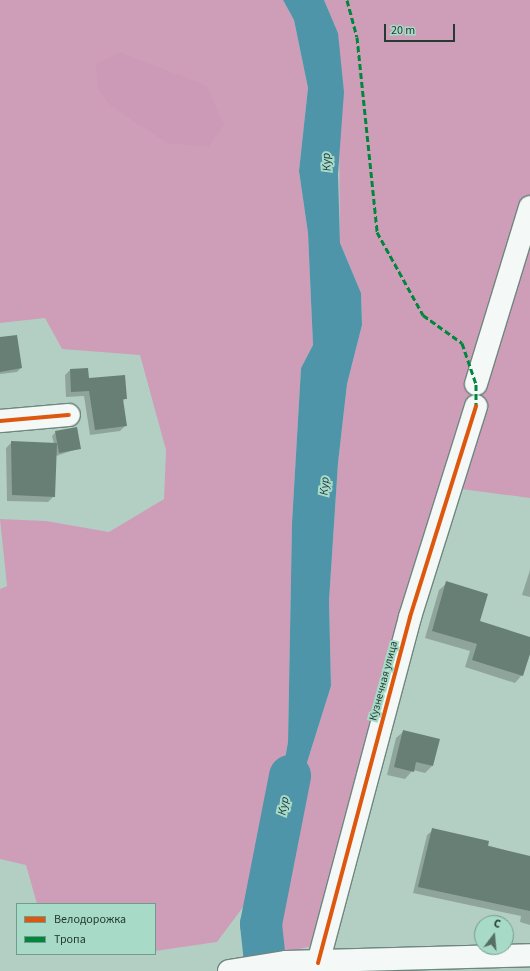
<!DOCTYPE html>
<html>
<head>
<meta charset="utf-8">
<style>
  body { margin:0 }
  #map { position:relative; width:530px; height:971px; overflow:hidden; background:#b3cfc4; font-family:"Source Sans 3",sans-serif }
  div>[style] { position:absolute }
  .green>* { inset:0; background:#ce9eb8 }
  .forest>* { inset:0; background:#cc99b6 }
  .water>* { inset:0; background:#4e95a9 }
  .shadow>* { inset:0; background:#0003 }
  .river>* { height:42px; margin:-21px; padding:0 21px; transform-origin:21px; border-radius:21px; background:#4e95a9 }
  .building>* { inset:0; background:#687f76 }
  .roads { filter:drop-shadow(1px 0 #6f867e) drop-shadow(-1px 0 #6f867e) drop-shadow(0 1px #6f867e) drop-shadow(0 -1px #6f867e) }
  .minor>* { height:22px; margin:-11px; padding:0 11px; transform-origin:11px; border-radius:11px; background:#f4f8f6 }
  .quiet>* { height:3px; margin-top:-1.5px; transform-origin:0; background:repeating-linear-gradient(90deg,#00873e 0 6px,transparent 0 9px) }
  .cycleway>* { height:4px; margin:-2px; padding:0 2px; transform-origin:2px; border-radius:2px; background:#de570e }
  span { translate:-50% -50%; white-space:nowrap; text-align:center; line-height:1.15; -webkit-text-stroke:4px #a7dbc7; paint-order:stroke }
  .street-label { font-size:11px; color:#253a32 }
  .water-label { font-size:12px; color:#17313c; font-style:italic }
  .legend { position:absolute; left:16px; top:903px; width:140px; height:52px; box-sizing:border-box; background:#a7dbc7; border:1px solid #739b8b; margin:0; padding:5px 7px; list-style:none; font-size:12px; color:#253a32 }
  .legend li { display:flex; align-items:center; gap:8px; height:20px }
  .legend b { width:20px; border:1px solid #739b8b }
  .north { position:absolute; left:474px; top:915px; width:40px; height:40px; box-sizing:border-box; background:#a7dbc7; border:1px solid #739b8b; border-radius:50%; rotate:16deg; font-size:11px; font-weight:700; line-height:16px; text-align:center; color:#253a32 }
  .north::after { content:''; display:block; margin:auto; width:14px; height:18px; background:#576e65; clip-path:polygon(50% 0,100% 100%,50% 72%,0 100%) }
  .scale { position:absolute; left:384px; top:24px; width:71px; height:18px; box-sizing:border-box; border:2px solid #253a32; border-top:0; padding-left:5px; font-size:12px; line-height:14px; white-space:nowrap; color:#253a32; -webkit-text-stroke:3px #a7dbc7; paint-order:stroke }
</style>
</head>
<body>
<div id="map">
  <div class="green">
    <div style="clip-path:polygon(0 0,283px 0,294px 20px,308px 88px,299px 171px,308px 233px,313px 345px,301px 368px,292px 523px,288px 742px,273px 827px,255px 891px,217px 942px,155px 951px,155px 904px,37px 904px,26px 865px,0 859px,0 589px,7px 586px,0 519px,46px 521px,109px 532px,164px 499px,166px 450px,140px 355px,62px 349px,45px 318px,0 323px)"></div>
    <div style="clip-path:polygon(324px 0,530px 0,530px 498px,446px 487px,318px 945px,276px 954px,266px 924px,284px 836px,331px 686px,329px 601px,338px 463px,347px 384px,362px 325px,361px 293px,340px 243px,338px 33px)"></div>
  </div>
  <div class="forest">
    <div style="clip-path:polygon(120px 52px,207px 86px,224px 125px,208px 147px,167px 143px,111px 106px,98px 88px,96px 64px)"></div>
  </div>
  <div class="water">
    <div style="clip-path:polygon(283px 0,324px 0,338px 33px,344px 92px,338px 174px,340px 243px,361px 293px,362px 325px,347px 384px,338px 463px,329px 601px,331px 686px,284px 836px,273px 827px,288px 742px,292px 523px,301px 368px,313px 345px,308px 233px,299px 171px,308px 88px,294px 20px)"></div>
  </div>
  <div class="shadow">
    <div style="clip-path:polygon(0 339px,21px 368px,17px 372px,0 374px)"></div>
    <div style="clip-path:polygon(70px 370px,126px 398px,122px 402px,126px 425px,120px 431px,90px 435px,84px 396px,66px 397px,65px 375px)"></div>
    <div style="clip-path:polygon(56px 432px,80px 448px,56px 456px,54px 496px,48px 502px,7px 501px,6px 448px,12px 442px,54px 444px,52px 436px)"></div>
    <div style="clip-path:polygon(530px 570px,530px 597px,522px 595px)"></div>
    <div style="clip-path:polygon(447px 583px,479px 622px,530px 638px,522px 675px,515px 683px,465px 667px,470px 651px,425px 638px,439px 590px)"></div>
    <div style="clip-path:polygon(404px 731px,432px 766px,425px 773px,413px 770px,405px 779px,387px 775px,396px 738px)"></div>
    <div style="clip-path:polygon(433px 830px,530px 857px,530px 925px,520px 922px,521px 916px,413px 893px,427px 835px)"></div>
  </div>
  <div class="river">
    <div style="left:266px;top:971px;width:47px;rotate:-96.1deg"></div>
    <div style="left:261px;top:924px;width:151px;rotate:-78.9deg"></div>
  </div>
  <div class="building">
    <div style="clip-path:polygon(17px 335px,22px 368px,0 372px,0 337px)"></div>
    <div style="clip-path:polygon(88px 368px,89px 378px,125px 375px,127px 399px,123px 399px,127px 426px,95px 430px,89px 391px,71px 392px,70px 369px)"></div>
    <div style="clip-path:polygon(77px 427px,81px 449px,59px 453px,55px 431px)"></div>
    <div style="clip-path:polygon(11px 441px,57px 443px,55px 497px,12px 495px)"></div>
    <div style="clip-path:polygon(446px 581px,488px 594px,480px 621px,530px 637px,530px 654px,523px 676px,472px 660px,477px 644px,432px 631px)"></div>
    <div style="clip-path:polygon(403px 730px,440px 739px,433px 766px,416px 762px,414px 772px,394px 767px)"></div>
    <div style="clip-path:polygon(432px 828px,489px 841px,488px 846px,530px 856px,530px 911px,418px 887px)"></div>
  </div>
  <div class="roads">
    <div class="minor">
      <div style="left:476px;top:384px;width:185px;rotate:-73deg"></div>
      <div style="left:0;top:421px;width:69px;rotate:-5deg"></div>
      <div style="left:318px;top:963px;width:358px;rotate:-75.1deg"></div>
      <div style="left:410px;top:617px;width:221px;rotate:-72.6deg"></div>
      <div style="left:229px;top:971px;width:58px;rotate:-9deg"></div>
      <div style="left:286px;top:962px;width:244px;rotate:-1.6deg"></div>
    </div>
  </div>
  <div class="quiet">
    <div style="left:347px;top:0;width:38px;rotate:75deg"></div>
    <div style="left:357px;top:37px;width:196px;rotate:84.1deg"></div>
    <div style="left:377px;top:232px;width:95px;rotate:61deg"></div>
    <div style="left:423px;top:315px;width:48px;rotate:35.7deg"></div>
    <div style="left:462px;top:343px;width:43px;rotate:71.1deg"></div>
    <div style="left:476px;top:384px;width:22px;rotate:90deg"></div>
  </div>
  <div class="cycleway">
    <div style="left:0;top:421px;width:69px;rotate:-5deg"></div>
    <div style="left:318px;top:963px;width:358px;rotate:-75.1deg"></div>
    <div style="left:410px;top:617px;width:221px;rotate:-72.6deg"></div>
  </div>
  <div class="street-label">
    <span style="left:384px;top:681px;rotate:-75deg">Кузнечная улица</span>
  </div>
  <div class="water-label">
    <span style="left:327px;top:162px;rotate:-94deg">Кур</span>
    <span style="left:325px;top:486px;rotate:-86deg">Кур</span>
    <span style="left:284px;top:806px;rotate:-79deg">Кур</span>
  </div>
  <ul class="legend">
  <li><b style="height:5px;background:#de570e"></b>Велодорожка</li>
  <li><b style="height:5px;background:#00873e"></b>Тропа</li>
  </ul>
  <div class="north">С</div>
  <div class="scale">20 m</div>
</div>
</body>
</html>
